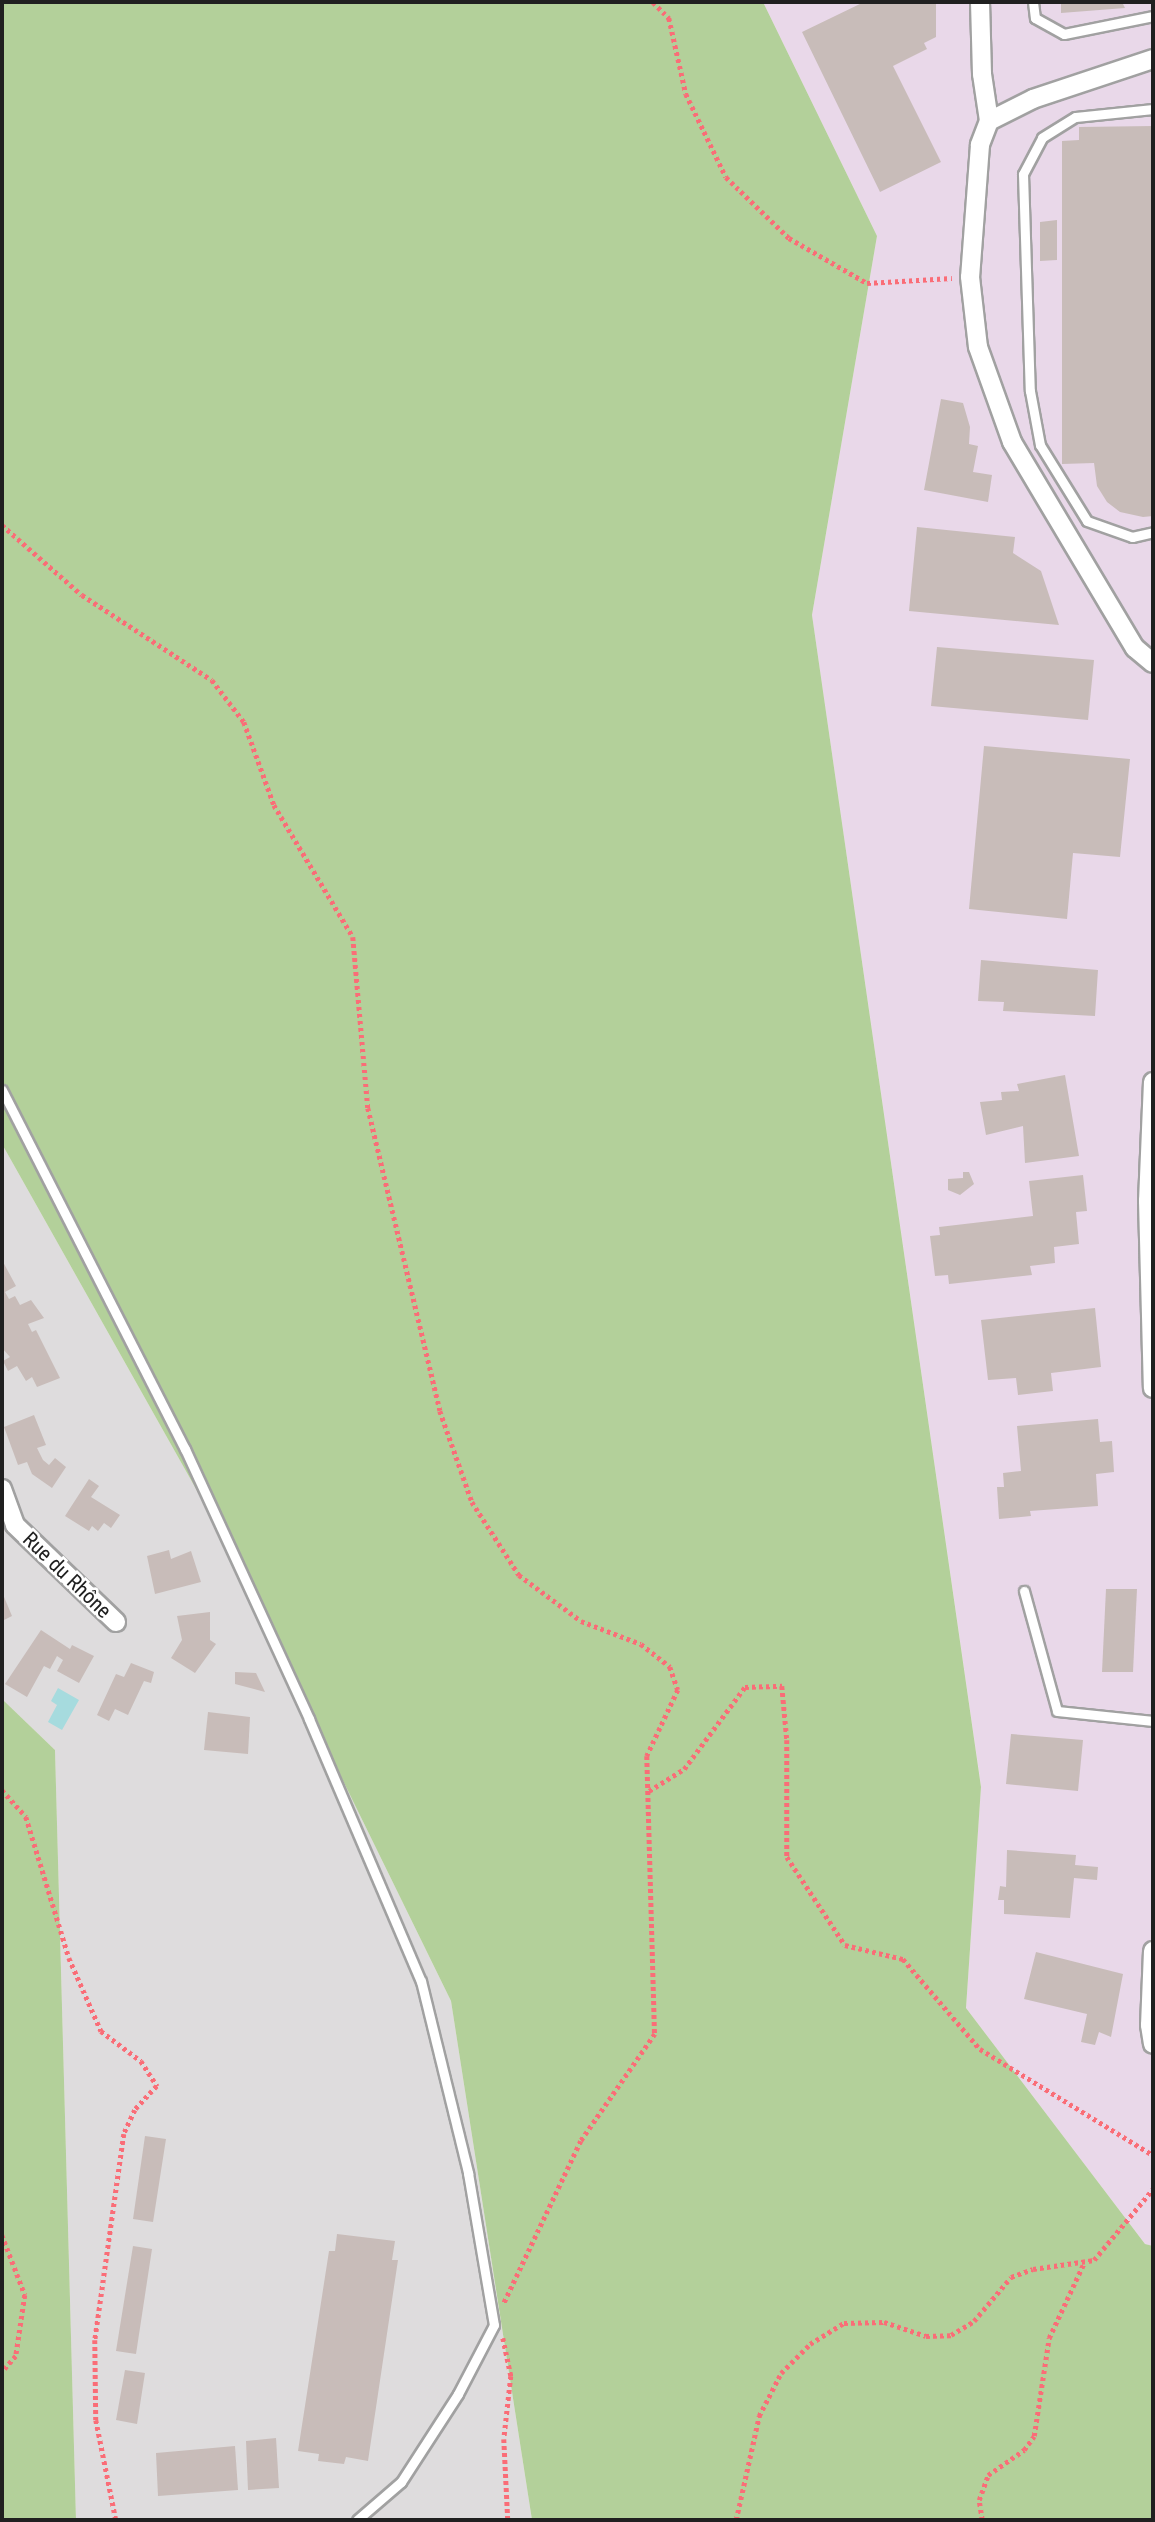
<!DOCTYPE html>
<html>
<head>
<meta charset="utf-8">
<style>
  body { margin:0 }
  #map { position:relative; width:1155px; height:2522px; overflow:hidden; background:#f0ebe6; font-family:"Roboto Condensed",sans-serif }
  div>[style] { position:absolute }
  .residential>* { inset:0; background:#dedcdd }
  .industrial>* { inset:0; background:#e9d8e9 }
  .forest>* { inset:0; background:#b3d09a }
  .water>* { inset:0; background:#a6dbde }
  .building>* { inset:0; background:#c8bcb9 }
  .path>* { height:4.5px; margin-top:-2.25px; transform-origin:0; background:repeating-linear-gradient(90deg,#fa6d77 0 3.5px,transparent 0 7px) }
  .roads { filter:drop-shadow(2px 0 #a1a1a1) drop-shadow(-2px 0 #a1a1a1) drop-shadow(0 2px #a1a1a1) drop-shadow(0 -2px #a1a1a1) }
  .lane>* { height:9px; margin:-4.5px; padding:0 4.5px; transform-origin:4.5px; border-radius:4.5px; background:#fff }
  .street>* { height:18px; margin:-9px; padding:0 9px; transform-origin:9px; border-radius:9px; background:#fff }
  span { translate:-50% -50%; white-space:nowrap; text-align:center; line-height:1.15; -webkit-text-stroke:5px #fff; paint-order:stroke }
  .street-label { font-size:21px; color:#202020 }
  .frame { position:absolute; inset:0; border:4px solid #202020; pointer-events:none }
</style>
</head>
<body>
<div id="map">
  <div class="residential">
    <div style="clip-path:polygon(2px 1144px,227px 1544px,451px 2001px,532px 2520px,76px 2520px,55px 1750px,2px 1699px)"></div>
  </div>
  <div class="industrial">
    <div style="clip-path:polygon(763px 2px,1153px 2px,1153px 2246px,1145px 2244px,966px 2008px,981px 1786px,812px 615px,877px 236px)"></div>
  </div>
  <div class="forest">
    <div style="clip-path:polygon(2px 2px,763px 2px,877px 236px,812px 615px,981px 1787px,966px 2008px,1145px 2244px,1153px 2246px,1153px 2520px,532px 2520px,451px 2001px,227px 1544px,2px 1144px)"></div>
    <div style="clip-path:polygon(2px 1699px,55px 1750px,76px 2520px,2px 2520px)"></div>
  </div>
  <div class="water">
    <div style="clip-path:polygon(58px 1688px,79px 1700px,62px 1730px,48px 1722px,57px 1705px,51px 1701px)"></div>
  </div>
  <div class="building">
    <div style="clip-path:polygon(864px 2px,936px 2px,936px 37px,924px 43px,927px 49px,893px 66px,941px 162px,880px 192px,802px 32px)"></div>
    <div style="clip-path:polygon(1061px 2px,1122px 2px,1125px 8px,1061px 13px)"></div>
    <div style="clip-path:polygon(1153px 126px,1153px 516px,1143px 517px,1120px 512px,1107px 502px,1097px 486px,1094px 463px,1062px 464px,1062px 141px,1079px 140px,1079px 127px)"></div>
    <div style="clip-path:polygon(1057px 220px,1057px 260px,1040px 261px,1040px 222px)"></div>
    <div style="clip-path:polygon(941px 399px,963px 403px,970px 427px,969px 444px,978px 446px,973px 472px,992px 475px,988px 502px,924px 490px)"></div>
    <div style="clip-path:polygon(917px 527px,1015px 537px,1013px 553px,1041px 571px,1059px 625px,909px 611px)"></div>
    <div style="clip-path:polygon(937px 647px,1094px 660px,1088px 720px,931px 706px)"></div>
    <div style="clip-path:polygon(984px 746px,1130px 759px,1120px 857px,1073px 853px,1067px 919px,969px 909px)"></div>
    <div style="clip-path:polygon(981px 960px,1098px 970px,1095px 1016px,1003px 1011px,1004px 1002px,978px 1001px)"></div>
    <div style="clip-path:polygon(1065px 1075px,1079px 1156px,1025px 1163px,1023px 1126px,986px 1135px,980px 1102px,1002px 1100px,1001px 1092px,1019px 1091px,1017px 1084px)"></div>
    <div style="clip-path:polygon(963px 1172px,969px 1172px,974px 1184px,960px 1195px,948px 1190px,948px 1179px,963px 1178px)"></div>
    <div style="clip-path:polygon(1083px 1175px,1087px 1211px,1076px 1212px,1079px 1244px,1054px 1247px,1055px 1263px,1030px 1266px,1032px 1275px,949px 1284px,948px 1275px,935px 1276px,930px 1236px,940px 1235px,939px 1227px,1033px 1216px,1029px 1181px)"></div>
    <div style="clip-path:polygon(2px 1260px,16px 1286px,5px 1292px,9px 1299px,15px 1296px,20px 1305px,31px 1300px,44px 1318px,28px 1324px,32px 1332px,36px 1330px,60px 1378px,37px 1387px,32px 1377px,26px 1381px,17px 1366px,8px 1371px,3px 1361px,10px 1357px,2px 1348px)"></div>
    <div style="clip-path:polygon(1095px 1308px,1101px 1367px,1051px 1373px,1053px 1391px,1018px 1395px,1016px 1378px,988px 1380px,981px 1320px)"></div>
    <div style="clip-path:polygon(34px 1415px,46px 1445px,37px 1448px,43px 1460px,49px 1465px,55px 1458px,66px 1467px,52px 1488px,32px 1474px,27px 1462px,18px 1465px,4px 1427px)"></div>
    <div style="clip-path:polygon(1098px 1419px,1100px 1442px,1112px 1441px,1114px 1472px,1096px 1474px,1098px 1506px,1030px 1511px,1031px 1516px,999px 1519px,997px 1487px,1004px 1487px,1003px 1473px,1021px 1471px,1017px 1426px)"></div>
    <div style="clip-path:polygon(89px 1479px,99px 1486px,91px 1497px,120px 1515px,111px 1528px,104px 1523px,98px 1531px,92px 1526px,89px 1531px,65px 1516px)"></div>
    <div style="clip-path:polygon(169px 1550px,171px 1559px,191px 1551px,201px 1582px,155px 1594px,147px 1556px)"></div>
    <div style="clip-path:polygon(1106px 1589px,1137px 1589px,1133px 1672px,1102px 1672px)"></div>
    <div style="clip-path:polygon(2px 1592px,12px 1616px,2px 1621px)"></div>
    <div style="clip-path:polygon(210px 1612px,210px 1640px,216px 1644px,195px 1673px,171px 1658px,182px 1640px,177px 1616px)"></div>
    <div style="clip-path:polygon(41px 1630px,70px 1649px,72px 1645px,94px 1656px,79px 1683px,57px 1671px,63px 1660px,57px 1656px,50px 1669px,44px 1666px,27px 1697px,5px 1684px)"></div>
    <div style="clip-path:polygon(131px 1663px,154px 1672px,151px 1683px,144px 1681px,128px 1715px,115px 1709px,109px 1721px,97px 1715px,116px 1674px,124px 1677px)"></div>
    <div style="clip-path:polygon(235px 1672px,256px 1673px,265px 1692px,235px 1684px)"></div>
    <div style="clip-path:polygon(208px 1712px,250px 1717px,248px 1754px,204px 1750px)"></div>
    <div style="clip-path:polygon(1011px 1734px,1083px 1740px,1078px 1791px,1006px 1784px)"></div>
    <div style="clip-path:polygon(1007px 1850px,1076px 1855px,1075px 1865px,1098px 1867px,1097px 1880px,1074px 1878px,1070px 1918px,1004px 1914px,1004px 1900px,998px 1900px,1000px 1886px,1006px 1887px)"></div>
    <div style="clip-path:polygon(1036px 1952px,1123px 1974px,1111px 2037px,1099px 2032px,1095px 2045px,1081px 2042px,1087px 2014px,1024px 1999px)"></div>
    <div style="clip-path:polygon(145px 2136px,166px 2139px,153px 2222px,133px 2219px)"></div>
    <div style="clip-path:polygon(337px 2234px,395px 2241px,392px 2260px,398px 2260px,368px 2461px,346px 2457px,344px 2464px,318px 2461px,319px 2454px,298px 2451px,329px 2251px,335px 2251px)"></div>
    <div style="clip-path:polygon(133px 2246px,152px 2249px,136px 2354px,116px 2351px)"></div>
    <div style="clip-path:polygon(125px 2370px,145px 2373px,137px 2424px,116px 2420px)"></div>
    <div style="clip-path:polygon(276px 2438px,279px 2488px,248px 2490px,246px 2441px)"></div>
    <div style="clip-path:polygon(235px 2446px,238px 2490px,158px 2496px,156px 2453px)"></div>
  </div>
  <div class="path">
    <div style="left:653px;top:2px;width:23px;rotate:45deg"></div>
    <div style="left:669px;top:18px;width:78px;rotate:77.4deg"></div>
    <div style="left:686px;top:94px;width:92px;rotate:64.3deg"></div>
    <div style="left:726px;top:177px;width:88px;rotate:44.1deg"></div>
    <div style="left:789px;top:238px;width:90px;rotate:30deg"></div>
    <div style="left:867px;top:283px;width:85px;rotate:-3.4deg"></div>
    <div style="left:2px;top:525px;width:106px;rotate:41.2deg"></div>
    <div style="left:82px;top:595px;width:155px;rotate:33.2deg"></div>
    <div style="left:212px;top:680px;width:53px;rotate:52.7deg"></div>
    <div style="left:244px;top:722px;width:88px;rotate:70.1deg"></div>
    <div style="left:274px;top:805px;width:154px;rotate:59.1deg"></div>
    <div style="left:353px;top:937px;width:172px;rotate:85deg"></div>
    <div style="left:368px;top:1108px;width:311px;rotate:76.6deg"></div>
    <div style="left:440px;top:1411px;width:96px;rotate:70.6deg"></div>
    <div style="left:472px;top:1502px;width:87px;rotate:57.2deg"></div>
    <div style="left:519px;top:1575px;width:77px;rotate:36.6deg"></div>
    <div style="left:581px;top:1621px;width:64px;rotate:21deg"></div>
    <div style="left:641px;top:1644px;width:37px;rotate:38deg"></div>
    <div style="left:670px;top:1667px;width:24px;rotate:71deg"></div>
    <div style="left:678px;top:1690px;width:73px;rotate:115.2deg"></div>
    <div style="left:647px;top:1756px;width:278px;rotate:88.4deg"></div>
    <div style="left:655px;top:2034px;width:130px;rotate:124.7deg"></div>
    <div style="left:581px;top:2141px;width:179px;rotate:115.4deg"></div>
    <div style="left:2px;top:1790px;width:36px;rotate:48deg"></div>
    <div style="left:26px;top:1817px;width:147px;rotate:73deg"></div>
    <div style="left:69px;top:1958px;width:80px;rotate:66.3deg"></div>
    <div style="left:101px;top:2031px;width:50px;rotate:36.9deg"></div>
    <div style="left:141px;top:2061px;width:30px;rotate:57deg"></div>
    <div style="left:157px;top:2086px;width:33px;rotate:133deg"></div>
    <div style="left:135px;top:2110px;width:26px;rotate:115deg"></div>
    <div style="left:124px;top:2134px;width:208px;rotate:98deg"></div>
    <div style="left:95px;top:2340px;width:80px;rotate:89.3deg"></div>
    <div style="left:96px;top:2420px;width:102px;rotate:78.7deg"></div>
    <div style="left:649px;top:1791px;width:41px;rotate:-32.2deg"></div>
    <div style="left:684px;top:1769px;width:102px;rotate:-53.4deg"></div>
    <div style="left:745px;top:1687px;width:37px;rotate:-2deg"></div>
    <div style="left:782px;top:1686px;width:54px;rotate:84.7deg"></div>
    <div style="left:787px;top:1740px;width:117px;rotate:90deg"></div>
    <div style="left:787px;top:1857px;width:105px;rotate:56.6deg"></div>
    <div style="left:845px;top:1945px;width:60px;rotate:13.6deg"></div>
    <div style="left:903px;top:1959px;width:118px;rotate:49.5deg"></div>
    <div style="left:980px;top:2049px;width:203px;rotate:31.5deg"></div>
    <div style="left:2px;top:2235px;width:64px;rotate:69deg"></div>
    <div style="left:25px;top:2295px;width:62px;rotate:98.4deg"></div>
    <div style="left:16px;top:2356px;width:21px;rotate:131deg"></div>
    <div style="left:503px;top:2338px;width:39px;rotate:78deg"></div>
    <div style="left:511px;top:2376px;width:63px;rotate:96.3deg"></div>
    <div style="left:504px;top:2439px;width:81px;rotate:87.2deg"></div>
    <div style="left:736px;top:2520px;width:107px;rotate:-77.5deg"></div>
    <div style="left:759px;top:2416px;width:48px;rotate:-62.9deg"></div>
    <div style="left:781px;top:2373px;width:41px;rotate:-45deg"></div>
    <div style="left:810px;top:2344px;width:40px;rotate:-32deg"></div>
    <div style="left:844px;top:2323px;width:40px;rotate:-1.4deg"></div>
    <div style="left:884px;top:2322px;width:44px;rotate:18.4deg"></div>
    <div style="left:926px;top:2336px;width:25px;rotate:-2deg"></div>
    <div style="left:951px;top:2335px;width:27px;rotate:-31deg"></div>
    <div style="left:974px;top:2321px;width:57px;rotate:-49.9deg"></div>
    <div style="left:1011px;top:2277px;width:23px;rotate:-20deg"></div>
    <div style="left:1033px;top:2269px;width:62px;rotate:-8.4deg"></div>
    <div style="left:1094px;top:2260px;width:92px;rotate:-50.3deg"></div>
    <div style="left:982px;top:2520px;width:20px;rotate:-99deg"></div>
    <div style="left:979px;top:2500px;width:27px;rotate:-70deg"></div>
    <div style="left:988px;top:2475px;width:44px;rotate:-34.8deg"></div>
    <div style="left:1024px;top:2450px;width:17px;rotate:-54deg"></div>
    <div style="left:1034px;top:2436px;width:99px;rotate:-81.3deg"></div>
    <div style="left:1049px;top:2338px;width:83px;rotate:-65deg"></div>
  </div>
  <div class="roads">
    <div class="lane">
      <div style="left:1033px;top:2px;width:16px;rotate:83deg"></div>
      <div style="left:1035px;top:18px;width:33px;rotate:29deg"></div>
      <div style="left:1064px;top:34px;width:91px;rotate:-11.4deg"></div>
      <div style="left:1153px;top:109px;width:78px;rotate:174.1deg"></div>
      <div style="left:1075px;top:117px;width:39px;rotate:148deg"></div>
      <div style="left:1042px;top:138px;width:41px;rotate:117.8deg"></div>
      <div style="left:1023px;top:174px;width:217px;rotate:88.2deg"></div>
      <div style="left:1030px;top:391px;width:55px;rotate:79.5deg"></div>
      <div style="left:1040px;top:445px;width:89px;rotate:58.3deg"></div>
      <div style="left:1087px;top:521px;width:48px;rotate:19.6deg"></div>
      <div style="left:1132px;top:537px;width:22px;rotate:-13deg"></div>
      <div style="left:2px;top:1090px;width:403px;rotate:63deg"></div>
      <div style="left:185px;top:1449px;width:297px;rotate:65.3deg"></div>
      <div style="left:309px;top:1719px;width:285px;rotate:66.9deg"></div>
      <div style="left:421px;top:1981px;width:198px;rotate:76.2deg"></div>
      <div style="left:468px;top:2173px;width:154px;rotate:80.3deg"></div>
      <div style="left:494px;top:2325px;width:78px;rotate:117.6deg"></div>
      <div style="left:458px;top:2394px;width:105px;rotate:122.9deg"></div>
      <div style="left:401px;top:2482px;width:58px;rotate:139.2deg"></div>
      <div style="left:1024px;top:1591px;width:124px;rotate:74.6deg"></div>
      <div style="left:1057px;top:1711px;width:97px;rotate:5.9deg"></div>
    </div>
    <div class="street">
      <div style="left:980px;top:2px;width:72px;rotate:88.4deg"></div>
      <div style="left:982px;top:74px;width:48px;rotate:81.5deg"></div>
      <div style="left:1153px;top:59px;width:126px;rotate:161.6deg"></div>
      <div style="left:1033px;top:99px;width:49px;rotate:153.4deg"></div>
      <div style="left:989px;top:121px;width:26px;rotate:111deg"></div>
      <div style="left:980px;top:145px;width:132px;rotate:94.3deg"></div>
      <div style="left:970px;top:277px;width:70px;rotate:83.5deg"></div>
      <div style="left:978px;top:347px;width:101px;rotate:70.3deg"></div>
      <div style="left:1012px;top:442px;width:240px;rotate:59.2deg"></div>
      <div style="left:1135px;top:648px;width:23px;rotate:40deg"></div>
      <div style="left:1153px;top:1082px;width:119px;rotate:92.4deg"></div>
      <div style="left:1148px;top:1201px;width:187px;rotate:88.5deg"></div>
      <div style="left:2px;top:1489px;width:38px;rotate:70deg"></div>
      <div style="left:15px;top:1525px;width:140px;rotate:43.8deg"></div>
      <div style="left:1153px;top:1951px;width:74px;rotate:92.3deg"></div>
      <div style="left:1150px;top:2025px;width:19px;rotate:81deg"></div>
    </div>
  </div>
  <div class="street-label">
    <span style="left:67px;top:1575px;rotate:44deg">Rue du Rhône</span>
  </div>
  <div class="frame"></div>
</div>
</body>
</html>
